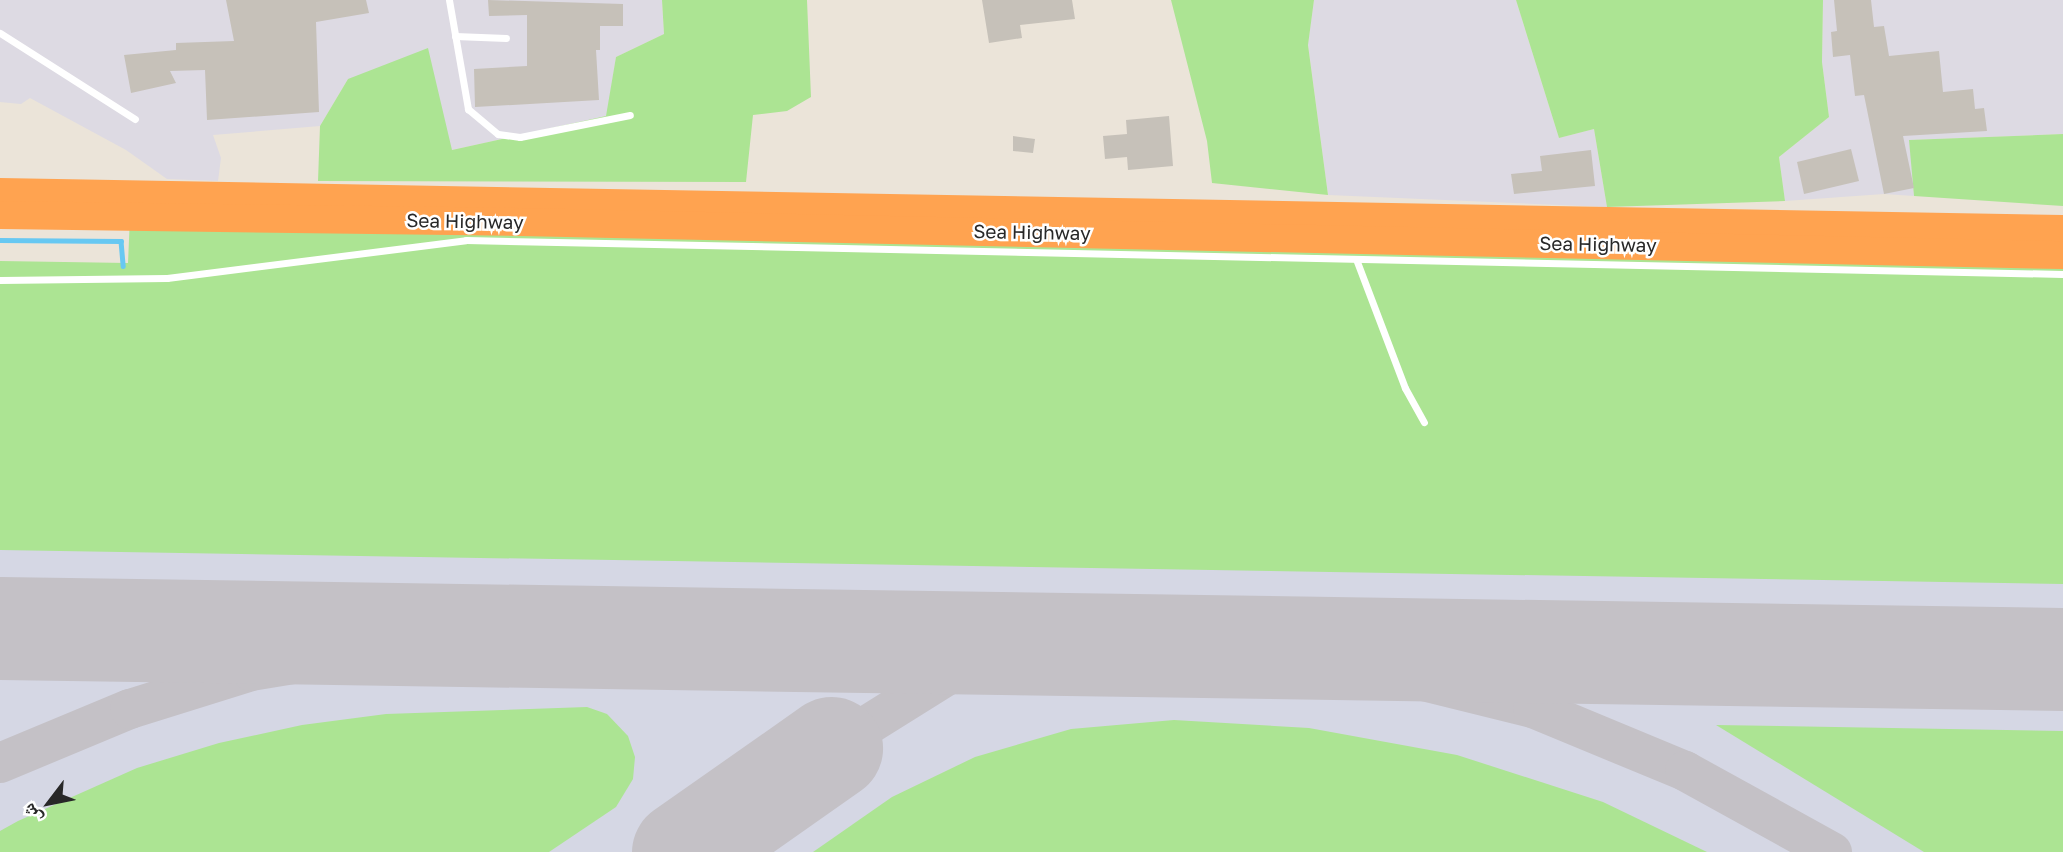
<!DOCTYPE html>
<html>
<head>
<meta charset="utf-8">
<style>
  body { margin:0 }
  #map { position:relative; width:2063px; height:852px; overflow:hidden; background:#ebe4d9; font-family:"Golos Text","Noto Naskh Arabic",sans-serif }
  div>[style] { position:absolute }
  .industrial>* { inset:0; background:#dddae3 }
  .airport>* { inset:0; background:#d5d7e4 }
  .green>* { inset:0; background:#ace493 }
  .stream>* { height:4.5px; margin:-2.25px; padding:0 2.25px; transform-origin:2.25px; border-radius:2.25px; background:#67c8f2 }
  .taxiway>* { height:40px; margin:-20px; padding:0 20px; transform-origin:20px; border-radius:20px; background:#c4c1c6 }
  .runway>* { height:103px; margin:-51.5px; padding:0 51.5px; transform-origin:51.5px; border-radius:51.5px; background:#c4c1c6 }
  .building>* { inset:0; background:#c6c1b9 }
  .service>* { height:7px; margin:-3.5px; padding:0 3.5px; transform-origin:3.5px; border-radius:3.5px; background:#fff }
  .motorway>* { height:28px; margin:-14px; padding:0 14px; transform-origin:14px; border-radius:14px; background:#ffa350 }
  span { translate:-50% -50%; white-space:nowrap; text-align:center; line-height:1.15; -webkit-text-stroke:5px #fff; paint-order:stroke }
  .street-label { font-size:19px; color:#282828 }
  .north { position:absolute; left:14px; top:768px; width:70px; height:70px; -webkit-text-stroke:5px #fff; paint-order:stroke; rotate:238deg; font-size:19px; font-weight:700; line-height:28px; text-align:center; color:#282828 }
  .north::after { content:''; display:block; margin:auto; width:24px; height:32px; background:#282828; clip-path:polygon(50% 0,100% 100%,50% 72%,0 100%) }
</style>
</head>
<body>
<div id="map">
  <div class="industrial">
    <div style="clip-path:polygon(0 0,662px 0,664px 34px,616px 57px,607px 116px,452px 150px,348px 79px,320px 126px,213px 135px,221px 158px,218px 181px,167px 179px,126px 150px,30px 98px,21px 104px,0 102px)"></div>
    <div style="clip-path:polygon(1314px 0,1516px 0,1559px 138px,1594px 129px,1607px 207px,1328px 195px,1308px 44px)"></div>
    <div style="clip-path:polygon(1823px 0,2063px 0,2063px 134px,1910px 140px,1914px 196px,1884px 194px,1785px 201px,1779px 157px,1829px 117px,1822px 62px)"></div>
  </div>
  <div class="airport">
    <div style="clip-path:polygon(2063px 269px,2063px 852px,0 852px,0 273px)"></div>
  </div>
  <div class="green">
    <div style="clip-path:polygon(662px 0,807px 0,811px 97px,787px 111px,753px 115px,746px 182px,318px 181px,320px 126px,348px 79px,428px 48px,452px 150px,606px 116px,616px 57px,664px 34px)"></div>
    <div style="clip-path:polygon(1171px 0,1314px 0,1308px 45px,1328px 195px,1212px 183px,1207px 141px)"></div>
    <div style="clip-path:polygon(1516px 0,1823px 0,1822px 62px,1829px 117px,1779px 157px,1785px 201px,1607px 207px,1594px 129px,1559px 138px)"></div>
    <div style="clip-path:polygon(2063px 134px,2063px 206px,1914px 196px,1909px 140px)"></div>
    <div style="clip-path:polygon(130px 216px,2063px 251px,2063px 584px,0 550px,0 261px,128px 263px)"></div>
    <div style="clip-path:polygon(587px 707px,607px 714px,628px 736px,635px 757px,633px 779px,616px 807px,549px 852px,0 852px,0 831px,18px 821px,137px 768px,219px 743px,302px 725px,386px 714px)"></div>
    <div style="clip-path:polygon(1174px 720px,1309px 728px,1457px 755px,1603px 802px,1707px 852px,813px 852px,892px 797px,975px 757px,1071px 729px)"></div>
    <div style="clip-path:polygon(1716px 725px,2063px 731px,2063px 852px,1924px 852px)"></div>
  </div>
  <div class="stream">
    <div style="left:0;top:240px;width:121px;rotate:0.5deg"></div>
    <div style="left:121px;top:241px;width:25px;rotate:85deg"></div>
  </div>
  <div class="taxiway">
    <div style="left:1149px;top:645px;width:60px;rotate:9.6deg"></div>
    <div style="left:1208px;top:655px;width:151px;rotate:3.8deg"></div>
    <div style="left:1359px;top:665px;width:179px;rotate:13.9deg"></div>
    <div style="left:1533px;top:708px;width:165px;rotate:22.5deg"></div>
    <div style="left:1685px;top:771px;width:168px;rotate:28.9deg"></div>
    <div style="left:831px;top:748px;width:198px;rotate:-32deg"></div>
    <div style="left:0;top:763px;width:141px;rotate:-22.6deg"></div>
    <div style="left:130px;top:709px;width:127px;rotate:-17.4deg"></div>
    <div style="left:251px;top:671px;width:222px;rotate:-9.3deg"></div>
  </div>
  <div class="runway">
    <div style="left:0;top:628px;width:2063px;rotate:0.86deg"></div>
    <div style="left:683px;top:852px;width:181px;rotate:-35.1deg"></div>
  </div>
  <div class="building">
    <div style="clip-path:polygon(226px 0,366px 0,369px 13px,316px 22px,319px 112px,207px 120px,205px 70px,170px 71px,176px 83px,131px 93px,124px 55px,176px 50px,176px 43px,234px 41px)"></div>
    <div style="clip-path:polygon(488px 0,623px 4px,623px 26px,600px 26px,600px 50px,596px 50px,599px 100px,475px 107px,474px 69px,527px 66px,527px 15px,489px 16px)"></div>
    <div style="clip-path:polygon(982px 0,1072px 0,1075px 19px,1020px 25px,1022px 38px,989px 43px)"></div>
    <div style="clip-path:polygon(1834px 0,1871px 0,1874px 27px,1884px 26px,1889px 56px,1939px 51px,1943px 92px,1973px 89px,1975px 109px,1984px 108px,1987px 131px,1903px 136px,1914px 188px,1884px 194px,1864px 95px,1855px 96px,1850px 55px,1833px 57px,1831px 32px,1837px 31px)"></div>
    <div style="clip-path:polygon(1169px 116px,1173px 166px,1128px 170px,1127px 157px,1105px 159px,1103px 136px,1127px 134px,1126px 120px)"></div>
    <div style="clip-path:polygon(1013px 136px,1035px 139px,1033px 153px,1013px 151px)"></div>
    <div style="clip-path:polygon(1851px 149px,1859px 181px,1804px 194px,1797px 162px)"></div>
    <div style="clip-path:polygon(1591px 150px,1595px 186px,1514px 194px,1511px 174px,1542px 171px,1540px 156px)"></div>
  </div>
  <div class="service">
    <div style="left:449px;top:0;width:111px;rotate:80.1deg"></div>
    <div style="left:468px;top:109px;width:39px;rotate:40deg"></div>
    <div style="left:498px;top:134px;width:22px;rotate:8deg"></div>
    <div style="left:520px;top:137px;width:112px;rotate:-11.3deg"></div>
    <div style="left:0;top:33px;width:160px;rotate:32.5deg"></div>
    <div style="left:455px;top:36px;width:51px;rotate:2.2deg"></div>
    <div style="left:1356px;top:259px;width:138px;rotate:69.2deg"></div>
    <div style="left:1405px;top:388px;width:39px;rotate:61deg"></div>
    <div style="left:0;top:280px;width:167px;rotate:-0.7deg"></div>
    <div style="left:167px;top:278px;width:301px;rotate:-7.2deg"></div>
    <div style="left:466px;top:240px;width:1597px;rotate:1.22deg"></div>
  </div>
  <div class="motorway">
    <div style="left:0;top:192px;width:2063px;rotate:1.03deg"></div>
    <div style="left:0;top:215px;width:520px;rotate:0.77deg"></div>
    <div style="left:520px;top:222px;width:1543px;rotate:1.23deg"></div>
  </div>
  <div class="street-label">
    <span style="left:465px;top:221px;rotate:1deg">Sea Highway</span>
    <span style="left:1032px;top:232px;rotate:1deg">Sea Highway</span>
    <span style="left:1598px;top:244px;rotate:1deg">Sea Highway</span>
  </div>
  <div class="north">ش</div>
</div>
</body>
</html>
